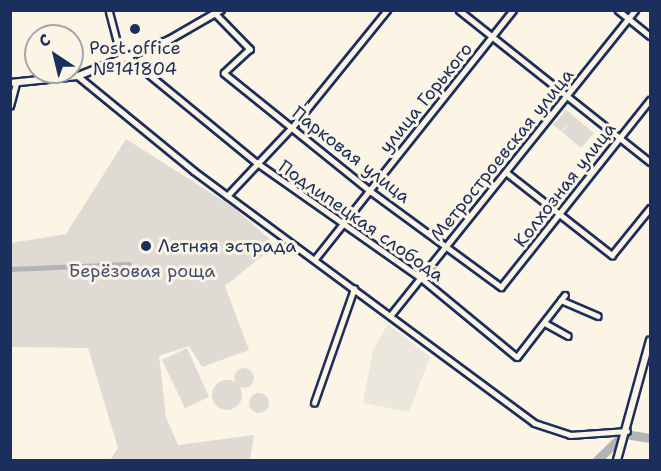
<!DOCTYPE html>
<html>
<head>
<meta charset="utf-8">
<style>
  body { margin:0 }
  #map { position:relative; width:661px; height:471px; overflow:hidden; background:#fcf5e5; font-family:"Shantell Sans",sans-serif }
  div>[style] { position:absolute }
  .built>* { inset:0; background:#ece7dc }
  .green>* { inset:0; background:#dfdbd4 }
  .round { border-radius:50% }
  .canal>* { height:5px; margin:-2.5px; padding:0 2.5px; transform-origin:2.5px; border-radius:2.5px; background:#b2b4b8 }
  .river>* { height:9px; margin:-4.5px; padding:0 4.5px; transform-origin:4.5px; border-radius:4.5px; background:#b2b4b8 }
  .roads { filter:drop-shadow(2px 0 #1b2f5e) drop-shadow(-2px 0 #1b2f5e) drop-shadow(0 2px #1b2f5e) drop-shadow(0 -2px #1b2f5e) }
  .minor>* { height:4.5px; margin:-2.25px; padding:0 2.25px; transform-origin:2.25px; border-radius:2.25px; background:#fcf5e5 }
  .secondary>* { height:6px; margin:-3px; padding:0 3px; transform-origin:3px; border-radius:3px; background:#fcf5e5 }
  .dots>* { width:16px; height:16px; translate:-50% -50%; box-sizing:border-box; border:3px solid #fcf5e5; border-radius:50% }
  span { translate:-50% -50%; white-space:nowrap; text-align:center; line-height:1.15; -webkit-text-stroke:6px #fcf5e5; paint-order:stroke }
  .poi-label { font-size:18px; color:#1b2f5e }
  .left { translate:0 -50%; text-align:left }
  .street-label { font-size:18px; color:#1b2f5e }
  .park-label { font-size:18px; color:#425176 }
  .frame { position:absolute; inset:0; border:12px solid #1b2f5e; pointer-events:none }
  .north { position:absolute; left:24px; top:24px; width:60px; height:60px; box-sizing:border-box; background:#fcf5e5; border:2px solid #a2a6af; border-radius:50%; rotate:325deg; font-size:16px; font-weight:700; line-height:24px; text-align:center; color:#1b2f5e }
  .north::after { content:''; display:block; margin:auto; width:21px; height:27px; background:#1b2f5e; clip-path:polygon(50% 0,100% 100%,50% 72%,0 100%) }
</style>
</head>
<body>
<div id="map">
  <div class="built">
    <div style="clip-path:polygon(388px 324px,430px 357px,409px 412px,363px 403px,373px 350px)"></div>
  </div>
  <div class="green">
    <div style="clip-path:polygon(566px 110px,594px 133px,581px 148px,562px 132px,570px 122px,561px 131px,553px 125px)"></div>
    <div style="clip-path:polygon(126px 139px,233px 207px,276px 245px,225px 286px,249px 350px,202px 367px,189px 346px,159px 356px,166px 417px,178px 445px,254px 435px,250px 460px,110px 460px,118px 448px,88px 348px,11px 347px,11px 243px,66px 234px)"></div>
    <div style="clip-path:polygon(187px 348px,209px 397px,185px 408px,162px 360px)"></div>
    <div class="round" style="left:234px;top:368px;width:20px;height:20px"></div>
    <div class="round" style="left:212px;top:380px;width:30px;height:30px"></div>
    <div class="round" style="left:249px;top:393px;width:20px;height:20px"></div>
  </div>
  <div class="canal">
    <div style="left:10px;top:269px;width:119px;rotate:-2.4deg"></div>
  </div>
  <div class="river">
    <div style="left:631px;top:435px;width:19px;rotate:9deg"></div>
    <div style="left:597px;top:460px;width:33px;rotate:-44deg"></div>
  </div>
  <div class="roads">
    <div class="minor">
      <div style="left:109px;top:10px;width:52px;rotate:75.4deg"></div>
      <div style="left:459px;top:10px;width:244px;rotate:38.5deg"></div>
      <div style="left:618px;top:10px;width:41px;rotate:39.1deg"></div>
      <div style="left:216px;top:14px;width:49px;rotate:45.8deg"></div>
      <div style="left:250px;top:49px;width:35px;rotate:137deg"></div>
      <div style="left:224px;top:73px;width:186px;rotate:38.9deg"></div>
      <div style="left:369px;top:190px;width:164px;rotate:36.3deg"></div>
      <div style="left:501px;top:287px;width:239px;rotate:-51.5deg"></div>
      <div style="left:128px;top:57px;width:166px;rotate:39.4deg"></div>
      <div style="left:256px;top:162px;width:202px;rotate:35.1deg"></div>
      <div style="left:421px;top:278px;width:124px;rotate:39.5deg"></div>
      <div style="left:517px;top:357px;width:78px;rotate:-52.3deg"></div>
      <div style="left:78px;top:76px;width:150px;rotate:39.3deg"></div>
      <div style="left:194px;top:171px;width:423px;rotate:36.5deg"></div>
      <div style="left:534px;top:423px;width:38px;rotate:18deg"></div>
      <div style="left:570px;top:435px;width:57px;rotate:-4deg"></div>
      <div style="left:10px;top:106px;width:24px;rotate:-75deg"></div>
      <div style="left:506px;top:172px;width:135px;rotate:38.1deg"></div>
      <div style="left:612px;top:255px;width:60px;rotate:-51deg"></div>
      <div style="left:227px;top:196px;width:98px;rotate:-46.7deg"></div>
      <div style="left:294px;top:125px;width:148px;rotate:-51deg"></div>
      <div style="left:315px;top:259px;width:318px;rotate:-51.5deg"></div>
      <div style="left:561px;top:300px;width:40px;rotate:23.4deg"></div>
      <div style="left:390px;top:316px;width:392px;rotate:-51.3deg"></div>
      <div style="left:545px;top:323px;width:26px;rotate:29deg"></div>
      <div style="left:314px;top:403px;width:121px;rotate:-70.7deg"></div>
    </div>
    <div class="secondary">
      <div style="left:10px;top:83px;width:68px;rotate:-5.9deg"></div>
      <div style="left:78px;top:76px;width:98px;rotate:-21.6deg"></div>
      <div style="left:169px;top:40px;width:60px;rotate:-30deg"></div>
      <div style="left:617px;top:460px;width:124px;rotate:-74.6deg"></div>
    </div>
  </div>
  <div class="dots">
    <div style="left:135px;top:29px;background:#1b2f5e"></div>
    <div style="left:146px;top:246px;background:#1b2f5e"></div>
  </div>
  <div class="poi-label">
    <span style="left:135px;top:59px">Post office<br>№141804</span>
    <span class="left" style="left:158px;top:246px">Летняя эстрада</span>
  </div>
  <div class="street-label">
    <span style="left:426px;top:98px;rotate:-51deg">улица Горького</span>
    <span style="left:351px;top:155px;rotate:38deg">Парковая улица</span>
    <span style="left:502px;top:155px;rotate:-51deg">Метростроевская улица</span>
    <span style="left:565px;top:185px;rotate:-52deg">Колхозная улица</span>
    <span style="left:361px;top:221px;rotate:35deg">Подлипецкая слобода</span>
  </div>
  <div class="park-label">
    <span style="left:142px;top:271px">Берёзовая роща</span>
  </div>
  <div class="frame"></div>
  <div class="north">С</div>
</div>
</body>
</html>
